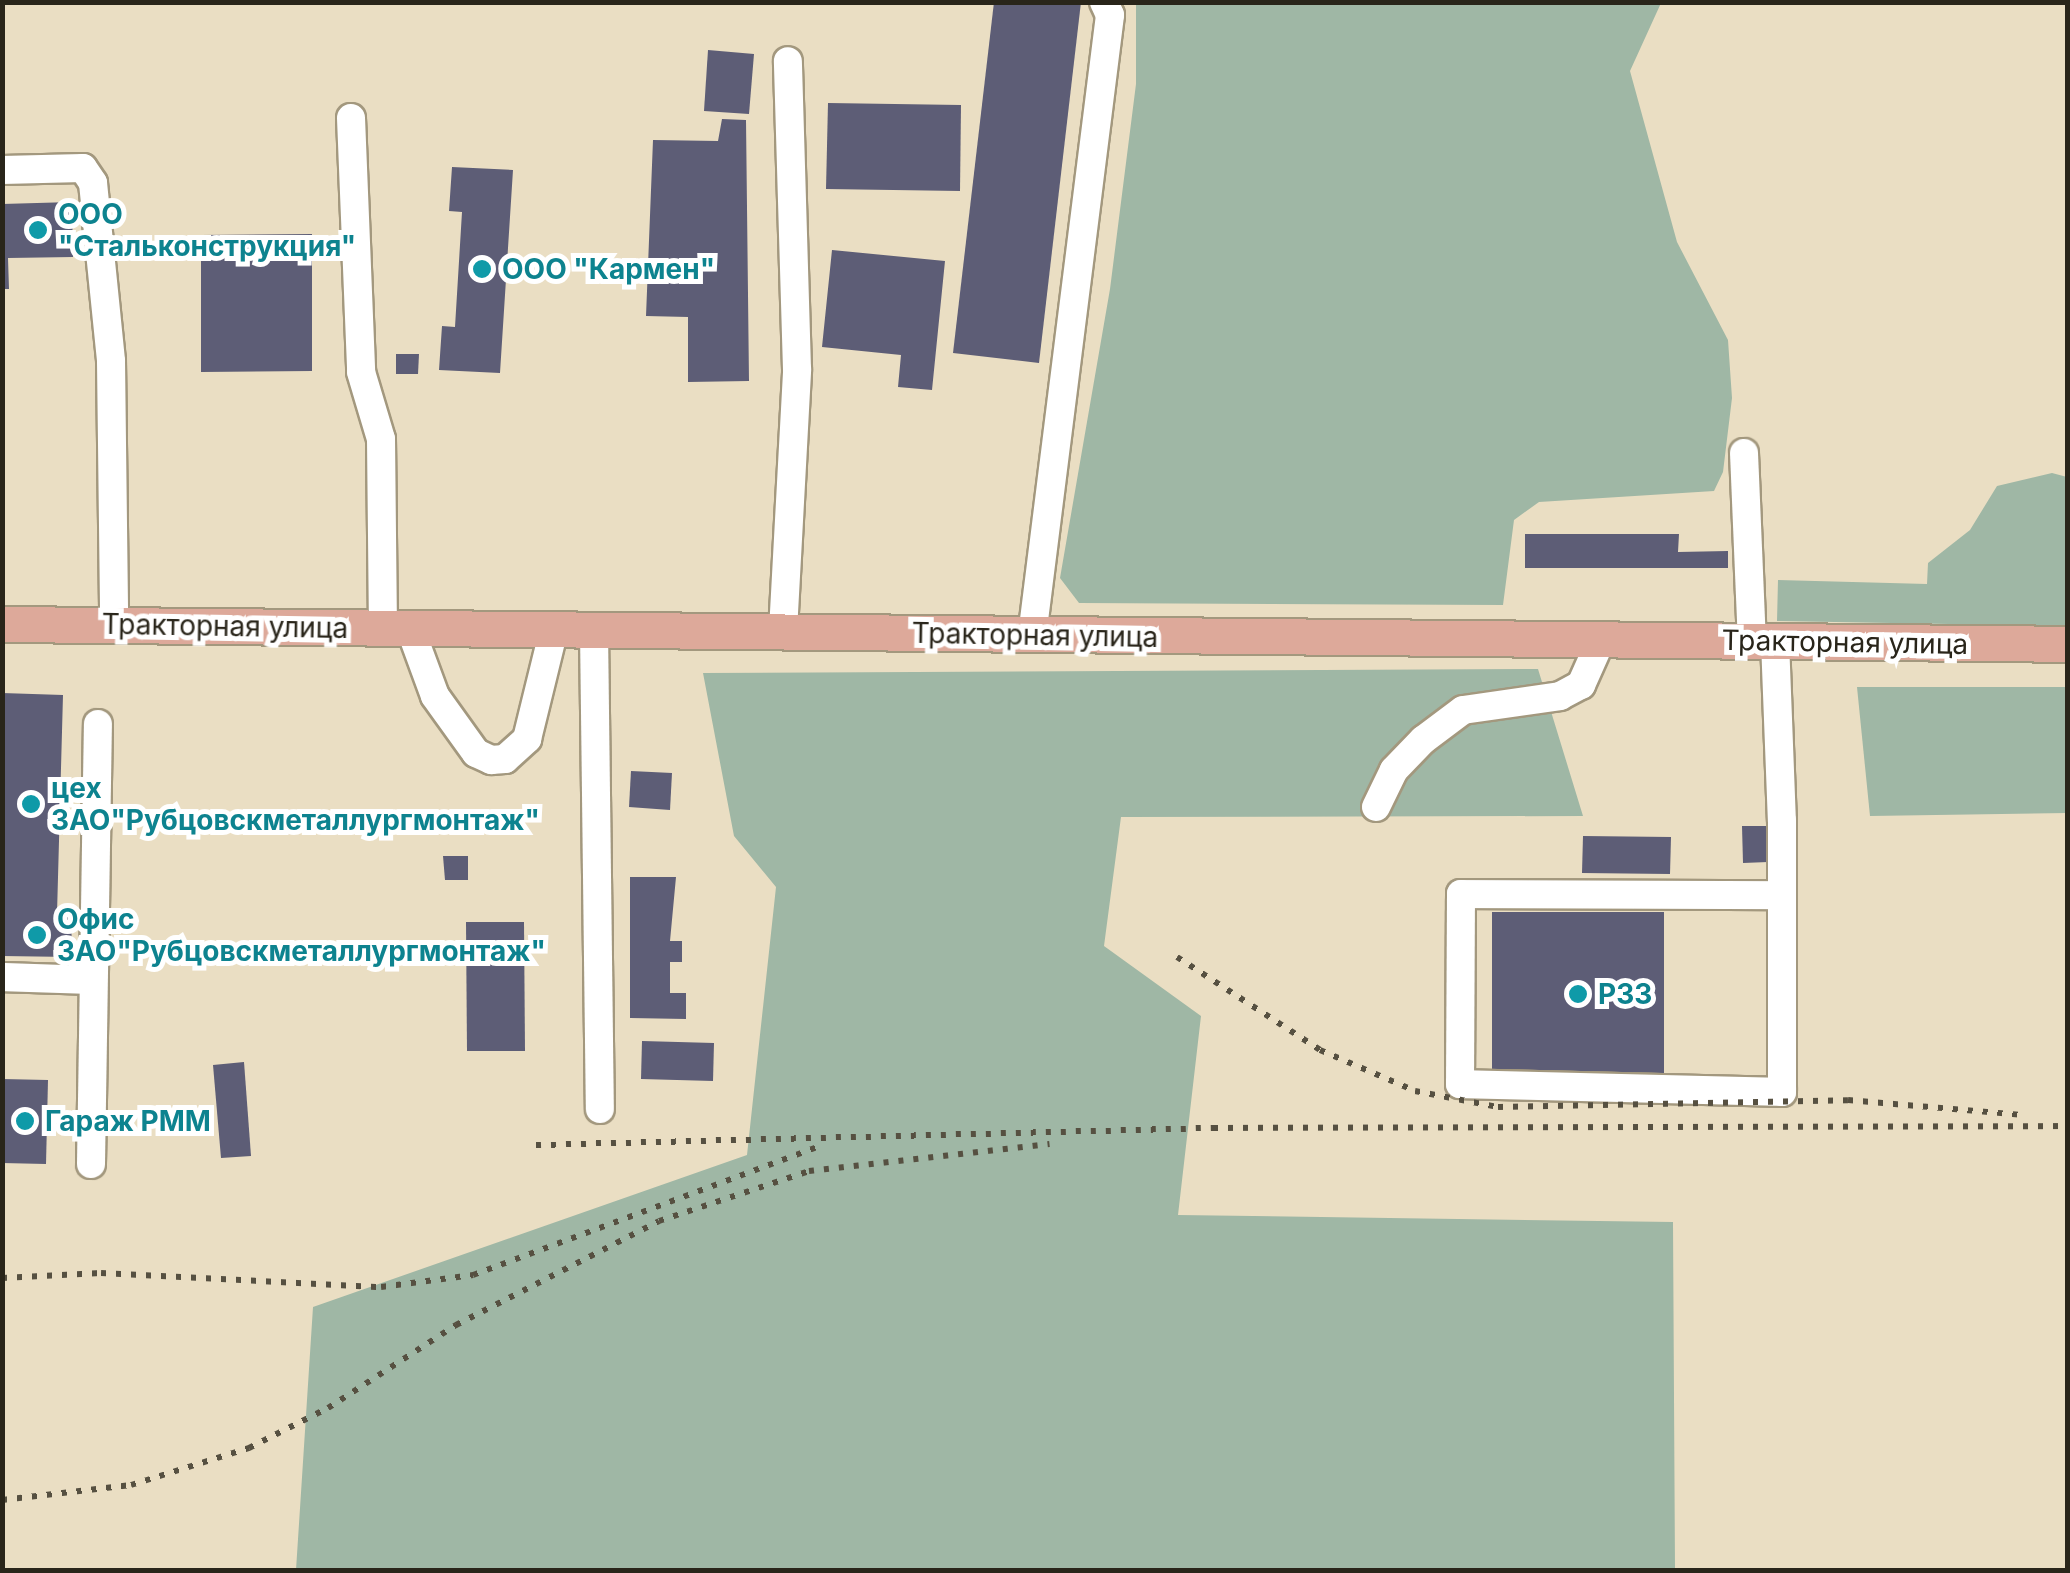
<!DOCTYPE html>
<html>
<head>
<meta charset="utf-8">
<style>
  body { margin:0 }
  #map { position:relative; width:2070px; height:1573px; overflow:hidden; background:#eadec3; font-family:Inter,sans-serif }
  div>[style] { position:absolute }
  .green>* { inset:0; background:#9fb7a5 }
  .building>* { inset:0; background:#5d5d76 }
  .roads { filter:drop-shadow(2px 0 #a3987e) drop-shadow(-2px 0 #a3987e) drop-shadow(0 2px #a3987e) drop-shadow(0 -2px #a3987e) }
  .minor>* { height:28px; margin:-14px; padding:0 14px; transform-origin:14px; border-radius:14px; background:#fff }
  .major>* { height:35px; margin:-17.5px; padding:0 17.5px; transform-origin:17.5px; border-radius:17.5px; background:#dda99a }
  .rail>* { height:6px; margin-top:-3px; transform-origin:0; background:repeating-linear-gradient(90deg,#565041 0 5px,transparent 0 15px) }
  .dots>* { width:28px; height:28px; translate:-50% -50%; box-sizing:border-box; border:5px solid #fff; border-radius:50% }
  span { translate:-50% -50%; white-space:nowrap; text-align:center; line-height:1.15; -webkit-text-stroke:10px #fff; paint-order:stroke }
  .culture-label { font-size:28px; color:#0d838f; font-weight:700 }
  .left { translate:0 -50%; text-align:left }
  .street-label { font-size:28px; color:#29251a }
  .frame { position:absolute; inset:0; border:5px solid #29251a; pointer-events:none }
</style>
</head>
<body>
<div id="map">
  <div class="green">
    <div style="clip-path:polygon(1136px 3px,1661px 3px,1630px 71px,1677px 242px,1728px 340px,1732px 398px,1723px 472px,1714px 491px,1539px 502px,1514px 520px,1503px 605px,1079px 603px,1060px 578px,1110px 289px,1136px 84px)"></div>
    <div style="clip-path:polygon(2052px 473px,2067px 477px,2067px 626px,1777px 621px,1778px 580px,1927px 584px,1928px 563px,1970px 530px,1997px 486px)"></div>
    <div style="clip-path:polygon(1538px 669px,1583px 816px,1121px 817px,1104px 946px,1201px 1016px,1178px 1215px,1673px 1222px,1675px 1570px,296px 1570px,313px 1307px,747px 1155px,776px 887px,734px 836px,703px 673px)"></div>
    <div style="clip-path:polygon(1857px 687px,2067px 687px,2067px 813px,1870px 816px)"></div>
  </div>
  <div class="building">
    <div style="clip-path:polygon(994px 2px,1081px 2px,1039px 363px,953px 353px)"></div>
    <div style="clip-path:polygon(708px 50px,754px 54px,749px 114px,704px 111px)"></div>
    <div style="clip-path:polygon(828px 103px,961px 105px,960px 191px,826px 189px)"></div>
    <div style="clip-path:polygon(722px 119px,746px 120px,749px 381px,688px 382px,688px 317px,646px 316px,653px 140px,718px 141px)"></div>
    <div style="clip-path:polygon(452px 167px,513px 170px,500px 373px,439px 370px,442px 326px,455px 327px,462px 212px,449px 211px)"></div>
    <div style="clip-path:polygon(72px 202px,73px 257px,8px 258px,9px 289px,2px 289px,2px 204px)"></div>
    <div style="clip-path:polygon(312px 234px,312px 371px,201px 372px,201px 235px)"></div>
    <div style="clip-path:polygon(832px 250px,945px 261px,932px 390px,898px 387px,901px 355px,822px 347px)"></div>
    <div style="clip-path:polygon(396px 354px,419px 354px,418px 374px,396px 374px)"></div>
    <div style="clip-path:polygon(1525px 534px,1679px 534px,1678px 552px,1728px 551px,1728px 568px,1525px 568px)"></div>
    <div style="clip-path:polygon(2px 693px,63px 695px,57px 914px,72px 915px,71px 957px,2px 956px)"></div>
    <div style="clip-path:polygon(631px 771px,672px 773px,670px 810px,629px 807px)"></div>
    <div style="clip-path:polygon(1742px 826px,1767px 826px,1768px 862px,1743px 863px)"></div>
    <div style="clip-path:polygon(1583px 836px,1671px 837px,1670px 874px,1582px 873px)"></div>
    <div style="clip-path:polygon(443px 856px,468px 856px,468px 880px,445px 880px)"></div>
    <div style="clip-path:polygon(630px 877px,676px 877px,670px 941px,682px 941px,682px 962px,670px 962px,670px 993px,686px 993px,686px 1019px,630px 1018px)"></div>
    <div style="clip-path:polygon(1492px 912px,1664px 912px,1664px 1076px,1492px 1076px)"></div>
    <div style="clip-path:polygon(466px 922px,524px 922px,525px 1051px,467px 1051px)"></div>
    <div style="clip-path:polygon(642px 1041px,714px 1043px,713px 1081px,641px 1079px)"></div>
    <div style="clip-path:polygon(244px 1062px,251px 1156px,221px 1158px,213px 1065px)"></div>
    <div style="clip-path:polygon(2px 1079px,48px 1080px,46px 1164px,2px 1163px)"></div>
  </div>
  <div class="roads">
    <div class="minor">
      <div style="left:351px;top:118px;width:254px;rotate:87.7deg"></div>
      <div style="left:361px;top:372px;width:70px;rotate:73.4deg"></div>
      <div style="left:381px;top:439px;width:189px;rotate:89.4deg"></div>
      <div style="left:2px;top:170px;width:81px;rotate:-1.4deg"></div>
      <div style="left:83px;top:168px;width:18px;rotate:56deg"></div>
      <div style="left:93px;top:183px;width:179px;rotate:84.2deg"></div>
      <div style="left:111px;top:361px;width:263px;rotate:89.3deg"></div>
      <div style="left:1744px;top:453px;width:188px;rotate:87.6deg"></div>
      <div style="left:410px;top:628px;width:72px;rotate:69.8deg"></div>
      <div style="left:435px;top:696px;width:70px;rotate:54.3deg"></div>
      <div style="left:476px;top:753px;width:17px;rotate:25deg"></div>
      <div style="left:491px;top:760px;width:14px;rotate:-4deg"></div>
      <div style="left:505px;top:759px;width:30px;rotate:-42deg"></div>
      <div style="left:527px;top:739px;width:113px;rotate:-76.2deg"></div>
      <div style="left:594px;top:630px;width:479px;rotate:89.3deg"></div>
      <div style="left:783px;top:631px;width:262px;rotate:-86.9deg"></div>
      <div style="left:797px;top:369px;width:308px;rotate:-91.7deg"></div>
      <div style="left:1032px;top:636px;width:626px;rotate:-82.84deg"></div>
      <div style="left:1110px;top:15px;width:14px;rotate:-115deg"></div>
      <div style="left:1775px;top:641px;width:180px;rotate:87.8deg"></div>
      <div style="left:1782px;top:821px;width:271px;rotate:90deg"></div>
      <div style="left:1782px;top:1092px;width:322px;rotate:-178.6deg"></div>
      <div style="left:1460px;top:1084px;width:190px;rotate:-89.7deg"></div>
      <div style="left:1461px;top:894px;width:319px;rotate:0.2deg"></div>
      <div style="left:1376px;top:807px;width:41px;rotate:-64.1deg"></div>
      <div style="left:1394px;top:770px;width:42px;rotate:-46deg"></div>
      <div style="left:1423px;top:740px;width:50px;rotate:-36.9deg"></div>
      <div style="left:1463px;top:710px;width:98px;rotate:-8.2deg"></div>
      <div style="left:1560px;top:696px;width:24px;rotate:-28deg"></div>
      <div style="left:1581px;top:685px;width:49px;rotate:-66deg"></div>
      <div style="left:2px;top:977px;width:91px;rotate:1.9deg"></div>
      <div style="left:91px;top:1164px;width:440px;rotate:-89.1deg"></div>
    </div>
    <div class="major">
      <div style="left:2px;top:624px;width:2066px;rotate:0.55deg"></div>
    </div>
  </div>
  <div class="rail">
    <div style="left:1177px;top:957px;width:171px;rotate:33deg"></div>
    <div style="left:1320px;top:1050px;width:103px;rotate:23.3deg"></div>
    <div style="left:1415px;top:1091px;width:85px;rotate:10.9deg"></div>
    <div style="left:1498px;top:1107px;width:350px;rotate:-1.1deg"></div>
    <div style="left:1848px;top:1100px;width:177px;rotate:4.9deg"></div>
    <div style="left:536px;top:1145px;width:677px;rotate:-1.44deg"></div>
    <div style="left:1213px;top:1128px;width:855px;rotate:-0.13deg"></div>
    <div style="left:2px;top:1278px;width:99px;rotate:-2.9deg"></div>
    <div style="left:101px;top:1273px;width:280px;rotate:2.9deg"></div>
    <div style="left:381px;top:1287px;width:93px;rotate:-7.4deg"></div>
    <div style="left:473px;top:1275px;width:368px;rotate:-20.4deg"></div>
    <div style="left:2px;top:1500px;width:130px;rotate:-6.6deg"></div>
    <div style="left:131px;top:1485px;width:124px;rotate:-17.4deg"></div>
    <div style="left:249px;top:1448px;width:89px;rotate:-26.9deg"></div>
    <div style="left:328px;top:1408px;width:153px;rotate:-33deg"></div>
    <div style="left:456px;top:1325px;width:228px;rotate:-27.1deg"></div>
    <div style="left:659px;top:1221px;width:158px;rotate:-18.4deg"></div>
    <div style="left:809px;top:1171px;width:242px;rotate:-6.4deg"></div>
  </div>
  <div class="dots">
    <div style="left:38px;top:230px;background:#0f9aa8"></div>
    <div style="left:482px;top:269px;background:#0f9aa8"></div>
    <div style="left:31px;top:804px;background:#0f9aa8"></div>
    <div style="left:37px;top:935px;background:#0f9aa8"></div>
    <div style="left:1578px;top:994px;background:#0f9aa8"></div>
    <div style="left:25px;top:1121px;background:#0f9aa8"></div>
  </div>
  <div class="culture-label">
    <span class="left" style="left:58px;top:230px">ООО<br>"Стальконструкция"</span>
    <span class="left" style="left:502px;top:269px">ООО "Кармен"</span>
    <span class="left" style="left:51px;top:804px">цех<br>ЗАО"Рубцовскметаллургмонтаж"</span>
    <span class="left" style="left:57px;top:935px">Офис<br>ЗАО"Рубцовскметаллургмонтаж"</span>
    <span class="left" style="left:1598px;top:994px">РЗЗ</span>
    <span class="left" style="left:45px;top:1121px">Гараж РММ</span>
  </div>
  <div class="street-label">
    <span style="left:225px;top:626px;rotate:1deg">Тракторная улица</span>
    <span style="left:1035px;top:635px;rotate:1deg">Тракторная улица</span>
    <span style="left:1845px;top:642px;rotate:1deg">Тракторная улица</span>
  </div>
  <div class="frame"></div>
</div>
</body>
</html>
